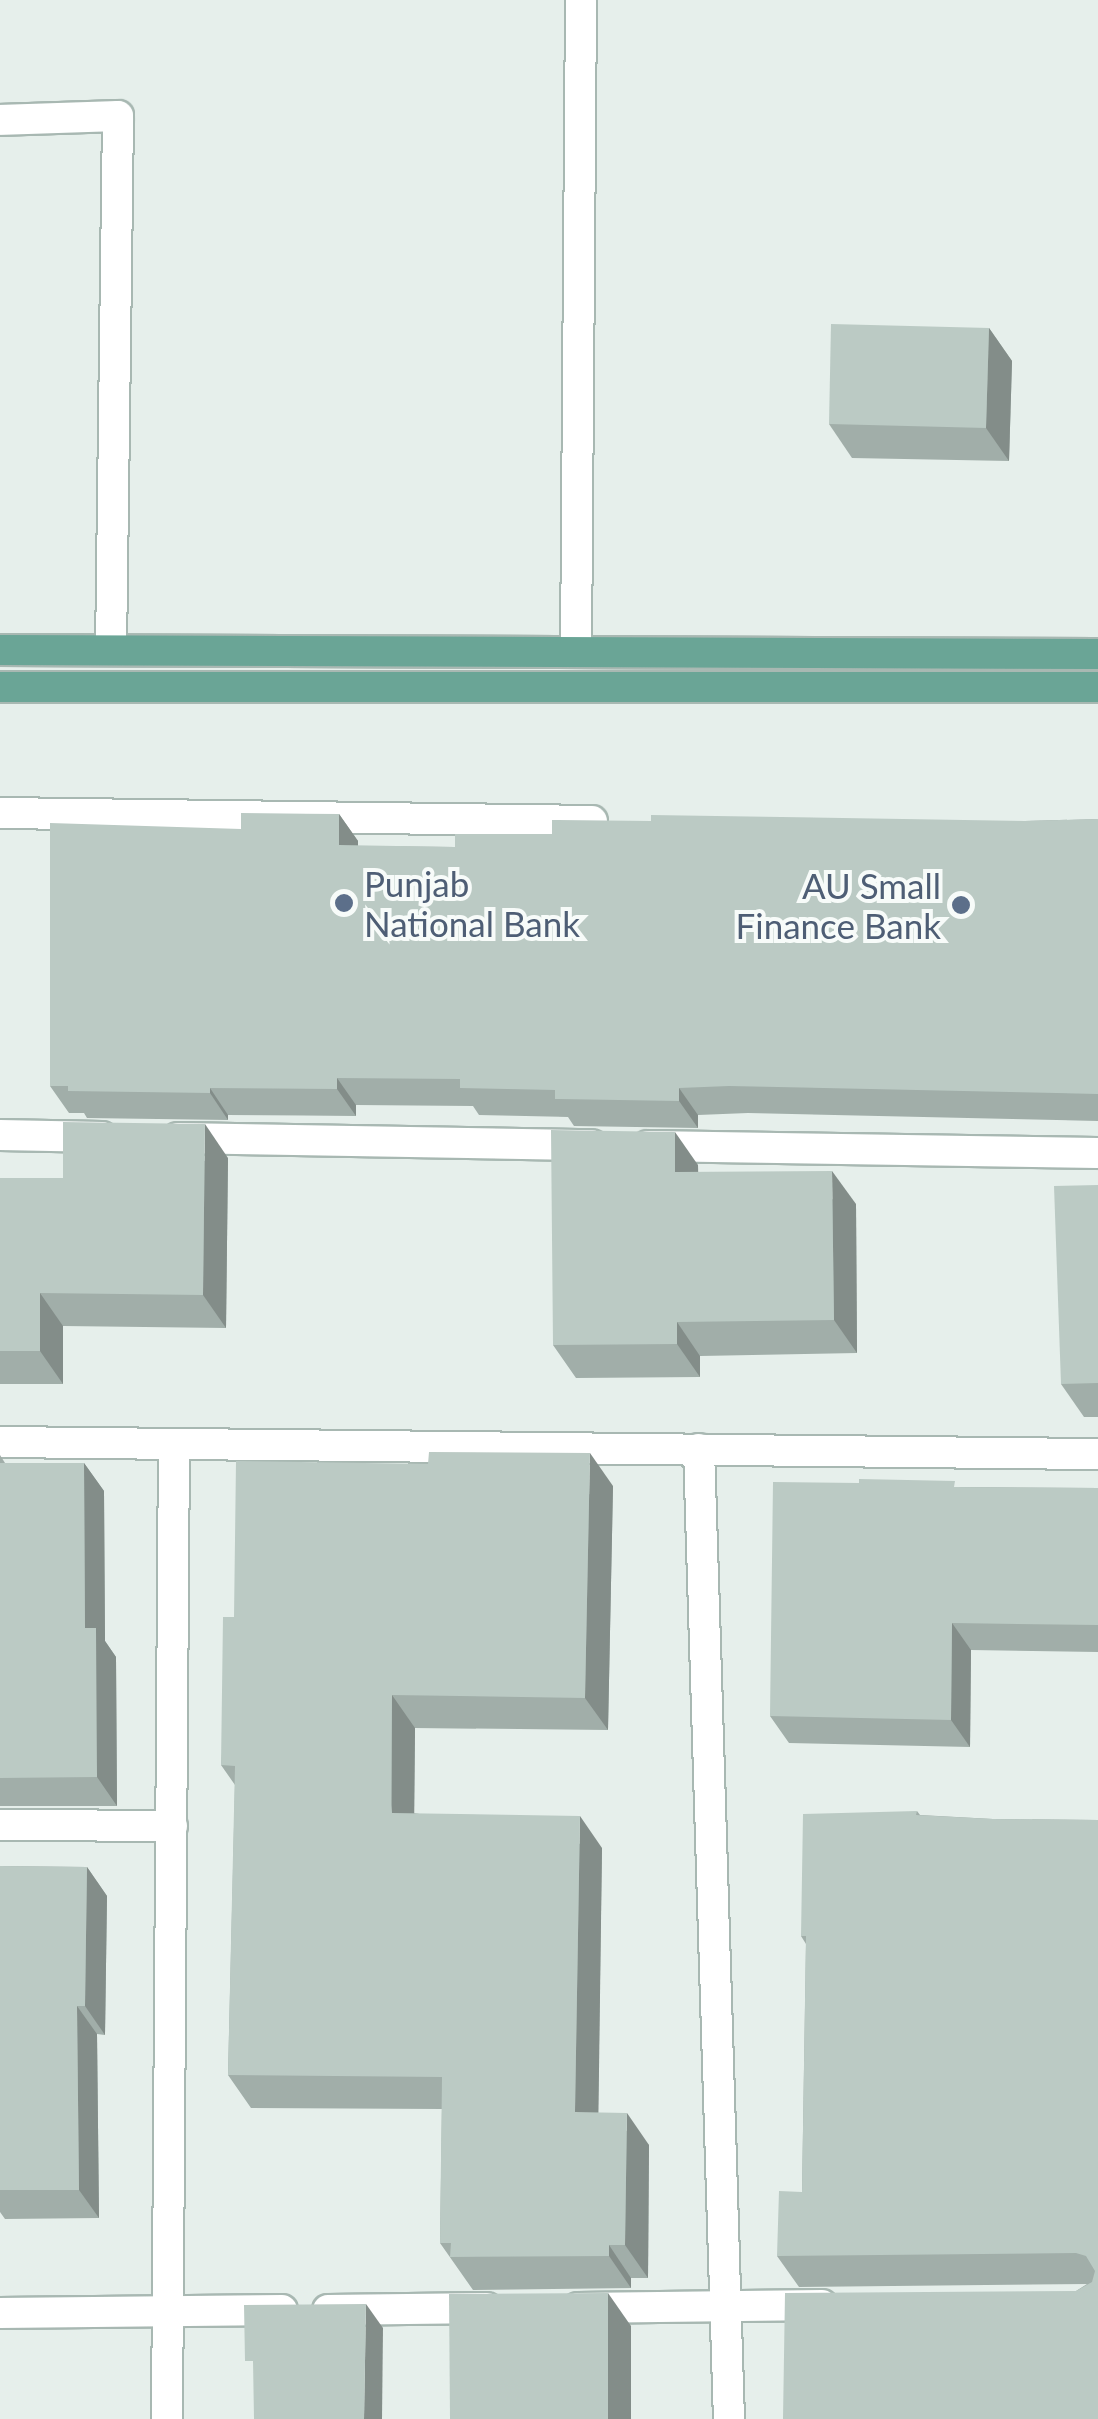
<!DOCTYPE html>
<html>
<head>
<meta charset="utf-8">
<style>
  body { margin:0 }
  #map { position:relative; width:1098px; height:2419px; overflow:hidden; background:#e6efeb; font-family:Lato,sans-serif }
  div>[style] { position:absolute }
  .roads { filter:drop-shadow(2px 0 #a8b8b2) drop-shadow(-2px 0 #a8b8b2) drop-shadow(0 2px #a8b8b2) drop-shadow(0 -2px #a8b8b2) }
  .lane>* { height:30px; margin:-15px; padding:0 15px; transform-origin:15px; border-radius:15px; background:#fff }
  .street>* { height:30px; margin:-15px; padding:0 15px; transform-origin:15px; border-radius:15px; background:#fff }
  .primary>* { height:30px; margin:-15px; padding:0 15px; transform-origin:15px; border-radius:15px; background:#6aa596 }
  .wall>* { inset:0; background:#a1aea9 }
  .shaded-wall>* { inset:0; background:#838d89 }
  .building>* { inset:0; background:#bbcac4 }
  .dots>* { width:28px; height:28px; translate:-50% -50%; box-sizing:border-box; border:5px solid #f7fbf9; border-radius:50% }
  span { translate:-50% -50%; white-space:nowrap; text-align:center; line-height:1.15; -webkit-text-stroke:8px #f7fbf9; paint-order:stroke }
  .service-label { font-size:35px; color:#4e5e75 }
  .left { translate:0 -50%; text-align:left }
  .right { translate:-100% -50%; text-align:right }
</style>
</head>
<body>
<div id="map">
  <div class="roads">
    <div class="lane">
      <div style="left:576px;top:651px;width:651px;rotate:-89.56deg"></div>
    </div>
    <div class="street">
      <div style="left:0;top:120px;width:118px;rotate:-1.9deg"></div>
      <div style="left:118px;top:116px;width:532px;rotate:90.75deg"></div>
      <div style="left:0;top:813px;width:592px;rotate:0.77deg"></div>
      <div style="left:0;top:1135px;width:102px;rotate:1.1deg"></div>
      <div style="left:178px;top:1138px;width:414px;rotate:1deg"></div>
      <div style="left:648px;top:1146px;width:450px;rotate:0.9deg"></div>
      <div style="left:0;top:1442px;width:1098px;rotate:0.63deg"></div>
      <div style="left:699px;top:1449px;width:970px;rotate:88.23deg"></div>
      <div style="left:0;top:1825px;width:172px;rotate:0.3deg"></div>
      <div style="left:578px;top:2308px;width:244px;rotate:-0.7deg"></div>
      <div style="left:328px;top:2310px;width:159px;rotate:-0.7deg"></div>
      <div style="left:0;top:2313px;width:282px;rotate:-0.6deg"></div>
      <div style="left:167px;top:2419px;width:975px;rotate:-89.59deg"></div>
    </div>
    <div class="primary">
      <div style="left:0;top:650px;width:1098px;rotate:0.21deg"></div>
      <div style="left:0;top:687px;width:1098px"></div>
    </div>
  </div>
  <div class="wall">
    <div style="clip-path:polygon(989px 328px,1012px 361px,1009px 461px,852px 458px,829px 424px)"></div>
    <div style="clip-path:polygon(339px 814px,358px 841px,358px 846px,455px 847px,651px 821px,1025px 821px,1098px 819px,1098px 1121px,748px 1113px,698px 1115px,698px 1128px,574px 1126px,568px 1117px,479px 1115px,473px 1106px,356px 1105px,356px 1116px,228px 1115px,228px 1120px,87px 1118px,84px 1113px,69px 1113px,50px 1086px,241px 829px)"></div>
    <div style="clip-path:polygon(228px 1158px,226px 1328px,63px 1326px,63px 1384px,0 1384px,0 1178px,63px 1178px)"></div>
    <div style="clip-path:polygon(698px 1165px,698px 1172px,856px 1204px,857px 1353px,700px 1356px,700px 1377px,576px 1378px,553px 1345px)"></div>
    <div style="clip-path:polygon(1098px 1185px,1098px 1417px,1084px 1417px,1061px 1384px)"></div>
    <div style="clip-path:polygon(0 1455px,5px 1463px,84px 1463px,104px 1491px,105px 1641px,116px 1657px,117px 1806px,0 1806px)"></div>
    <div style="clip-path:polygon(613px 1486px,608px 1730px,415px 1728px,414px 1813px,602px 1848px,598px 2113px,649px 2145px,648px 2278px,631px 2278px,631px 2288px,473px 2290px,440px 2243px,442px 2109px,251px 2108px,228px 2075px,235px 1785px,221px 1765px,234px 1617px)"></div>
    <div style="clip-path:polygon(959px 1487px,1098px 1488px,1098px 1652px,971px 1650px,970px 1747px,789px 1743px,770px 1716px)"></div>
    <div style="clip-path:polygon(917px 1811px,920px 1815px,993px 1819px,1098px 1820px,1098px 2419px,1076px 2291px,1087px 2284px,799px 2287px,777px 2256px,802px 2192px,806px 1944px,801px 1936px)"></div>
    <div style="clip-path:polygon(0 1866px,87px 1867px,107px 1896px,105px 2035px,97px 2034px,99px 2218px,5px 2219px,0 2212px)"></div>
  </div>
  <div class="shaded-wall">
    <div style="clip-path:polygon(989px 328px,1012px 361px,1009px 461px,986px 428px)"></div>
    <div style="clip-path:polygon(339px 814px,358px 841px,358px 872px,339px 845px)"></div>
    <div style="clip-path:polygon(337px 1078px,356px 1105px,356px 1116px,337px 1089px)"></div>
    <div style="clip-path:polygon(210px 1088px,228px 1115px,228px 1120px,210px 1093px)"></div>
    <div style="clip-path:polygon(679px 1088px,698px 1115px,698px 1128px,679px 1101px)"></div>
    <div style="clip-path:polygon(205px 1124px,228px 1158px,226px 1328px,203px 1295px)"></div>
    <div style="clip-path:polygon(675px 1132px,698px 1165px,699px 1205px,675px 1172px)"></div>
    <div style="clip-path:polygon(832px 1171px,856px 1204px,857px 1353px,834px 1320px)"></div>
    <div style="clip-path:polygon(40px 1293px,63px 1326px,63px 1384px,40px 1351px)"></div>
    <div style="clip-path:polygon(677px 1322px,700px 1356px,700px 1377px,677px 1344px)"></div>
    <div style="clip-path:polygon(590px 1453px,613px 1486px,608px 1730px,585px 1698px)"></div>
    <div style="clip-path:polygon(84px 1463px,104px 1491px,105px 1641px,116px 1657px,117px 1806px,97px 1777px,85px 1628px)"></div>
    <div style="clip-path:polygon(952px 1623px,971px 1650px,970px 1747px,951px 1720px)"></div>
    <div style="clip-path:polygon(392px 1695px,415px 1728px,414px 1837px,392px 1813px)"></div>
    <div style="clip-path:polygon(580px 1816px,602px 1848px,598px 2145px,575px 2112px)"></div>
    <div style="clip-path:polygon(87px 1867px,107px 1896px,105px 2035px,85px 2006px)"></div>
    <div style="clip-path:polygon(77px 2006px,97px 2034px,99px 2218px,79px 2190px)"></div>
    <div style="clip-path:polygon(627px 2113px,649px 2145px,648px 2278px,625px 2245px)"></div>
    <div style="clip-path:polygon(609px 2245px,631px 2278px,631px 2288px,609px 2256px)"></div>
    <div style="clip-path:polygon(608px 2293px,631px 2326px,631px 2419px,608px 2419px)"></div>
    <div style="clip-path:polygon(366px 2304px,383px 2328px,382px 2419px,364px 2419px)"></div>
  </div>
  <div class="building">
    <div style="clip-path:polygon(831px 324px,989px 328px,986px 428px,829px 424px)"></div>
    <div style="clip-path:polygon(241px 813px,339px 814px,339px 845px,455px 847px,455px 834px,552px 834px,552px 820px,651px 821px,651px 815px,1025px 821px,1098px 819px,1098px 1094px,729px 1086px,679px 1088px,679px 1101px,555px 1099px,555px 1090px,460px 1088px,460px 1079px,337px 1078px,337px 1089px,210px 1088px,210px 1093px,68px 1091px,68px 1086px,50px 1086px,50px 823px,241px 829px)"></div>
    <div style="clip-path:polygon(63px 1122px,205px 1124px,203px 1295px,40px 1293px,40px 1351px,0 1351px,0 1178px,63px 1178px)"></div>
    <div style="clip-path:polygon(551px 1130px,675px 1132px,675px 1172px,832px 1171px,834px 1320px,677px 1322px,677px 1344px,553px 1345px)"></div>
    <div style="clip-path:polygon(1098px 1185px,1098px 1383px,1061px 1384px,1054px 1186px)"></div>
    <div style="clip-path:polygon(429px 1452px,590px 1453px,585px 1698px,392px 1695px,391px 1805px,392px 1813px,580px 1816px,575px 2112px,627px 2113px,625px 2245px,609px 2245px,609px 2256px,450px 2257px,451px 2243px,440px 2243px,442px 2077px,228px 2075px,235px 1766px,221px 1765px,223px 1617px,234px 1617px,236px 1461px,428px 1464px)"></div>
    <div style="clip-path:polygon(0 1463px,84px 1463px,85px 1628px,96px 1628px,97px 1777px,0 1778px)"></div>
    <div style="clip-path:polygon(859px 1479px,955px 1481px,954px 1487px,1098px 1488px,1098px 1625px,952px 1623px,951px 1720px,770px 1716px,773px 1482px,859px 1483px)"></div>
    <div style="clip-path:polygon(917px 1811px,916px 1815px,993px 1819px,1098px 1820px,1098px 2419px,783px 2419px,785px 2293px,1076px 2291px,1092px 2282px,1095px 2271px,1086px 2256px,1076px 2253px,777px 2256px,779px 2191px,802px 2192px,806px 1936px,801px 1936px,803px 1814px)"></div>
    <div style="clip-path:polygon(0 1866px,87px 1867px,85px 2006px,77px 2006px,79px 2190px,0 2190px)"></div>
    <div style="clip-path:polygon(608px 2293px,608px 2419px,450px 2419px,449px 2294px)"></div>
    <div style="clip-path:polygon(366px 2304px,364px 2419px,254px 2419px,253px 2361px,245px 2361px,244px 2305px)"></div>
  </div>
  <div class="dots">
    <div style="left:344px;top:903px;background:#5c6f8a"></div>
    <div style="left:961px;top:905px;background:#5c6f8a"></div>
  </div>
  <div class="service-label">
    <span class="left" style="left:364px;top:903px">Punjab<br>National Bank</span>
    <span class="right" style="left:941px;top:905px">AU Small<br>Finance Bank</span>
  </div>
</div>
</body>
</html>
